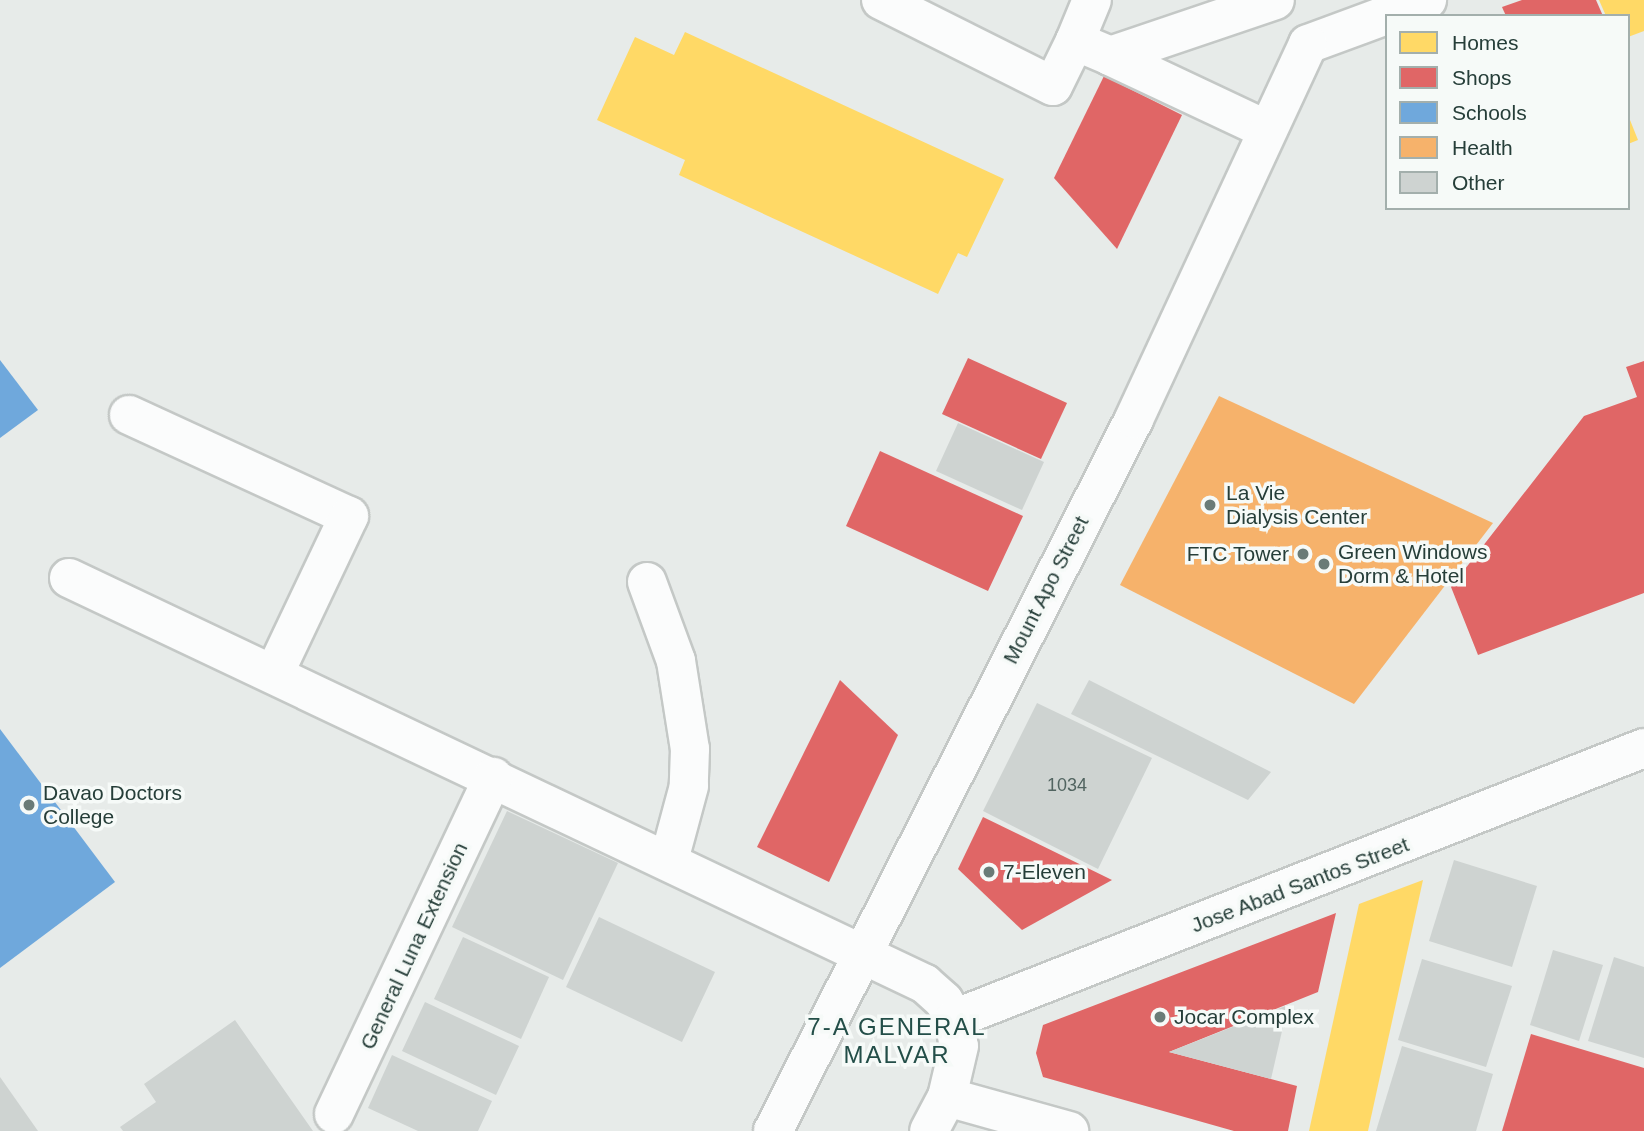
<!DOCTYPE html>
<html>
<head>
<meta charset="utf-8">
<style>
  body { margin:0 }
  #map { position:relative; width:1644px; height:1131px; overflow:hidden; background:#e7ebe9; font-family:Helvetica,sans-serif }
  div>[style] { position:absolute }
  .homes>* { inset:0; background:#ffd966 }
  .shops>* { inset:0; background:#e06666 }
  .schools>* { inset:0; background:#6fa8dc }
  .health>* { inset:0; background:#f6b26b }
  .building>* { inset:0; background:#ced3d1 }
  .roads { filter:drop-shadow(2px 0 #c4c8c6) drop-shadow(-2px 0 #c4c8c6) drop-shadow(0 2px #c4c8c6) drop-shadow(0 -2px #c4c8c6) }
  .minor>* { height:38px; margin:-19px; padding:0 19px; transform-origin:19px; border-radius:19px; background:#fbfcfc }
  .dots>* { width:19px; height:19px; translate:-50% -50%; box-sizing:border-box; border:4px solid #f6faf8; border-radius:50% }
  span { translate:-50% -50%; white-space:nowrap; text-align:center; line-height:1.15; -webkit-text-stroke:7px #f6faf8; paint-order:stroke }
  .number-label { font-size:18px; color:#516460 }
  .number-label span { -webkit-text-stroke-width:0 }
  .poi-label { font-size:21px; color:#263e39 }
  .left { translate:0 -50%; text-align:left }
  .right { translate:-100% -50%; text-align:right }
  .street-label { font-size:21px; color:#263e39 }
  .quarter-label { font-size:24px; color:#234e48; letter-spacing:2px }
  .legend { position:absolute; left:1385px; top:14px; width:245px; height:196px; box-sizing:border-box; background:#f6faf8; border:2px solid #a3afac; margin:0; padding:9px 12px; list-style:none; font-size:21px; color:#263e39 }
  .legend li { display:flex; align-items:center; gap:14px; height:35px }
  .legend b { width:35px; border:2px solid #a3afac }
</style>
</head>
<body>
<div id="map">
  <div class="homes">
    <div style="clip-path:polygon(1599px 0,1644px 0,1644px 31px,1628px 37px,1628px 16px,1606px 16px)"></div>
    <div style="clip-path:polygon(685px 32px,1004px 179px,967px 257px,958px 253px,938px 294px,679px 175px,685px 160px,597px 120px,635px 37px,674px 55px)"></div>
    <div style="clip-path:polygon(1628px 115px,1638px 140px,1628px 144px)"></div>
    <div style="clip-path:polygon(1423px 880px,1368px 1131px,1309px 1131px,1359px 904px)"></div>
  </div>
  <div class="shops">
    <div style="clip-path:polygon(1522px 0,1596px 0,1603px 16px,1506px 16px,1502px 7px)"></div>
    <div style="clip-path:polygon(1104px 76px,1182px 115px,1117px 249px,1054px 178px)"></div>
    <div style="clip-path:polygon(968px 358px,1067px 403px,1041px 459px,942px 414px)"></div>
    <div style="clip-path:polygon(1644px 361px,1644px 593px,1478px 655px,1451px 587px,1584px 416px,1637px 397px,1626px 367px)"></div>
    <div style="clip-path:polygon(880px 451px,1023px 516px,988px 591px,846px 526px)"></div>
    <div style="clip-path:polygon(840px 680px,898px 735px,829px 882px,757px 847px)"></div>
    <div style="clip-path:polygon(983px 817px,1112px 880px,1022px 930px,958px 869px)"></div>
    <div style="clip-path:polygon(1336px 913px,1318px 992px,1169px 1052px,1297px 1086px,1288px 1131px,1234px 1131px,1043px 1077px,1036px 1053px,1043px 1025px)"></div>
    <div style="clip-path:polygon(1531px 1034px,1644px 1068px,1644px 1131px,1502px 1131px)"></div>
  </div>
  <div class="schools">
    <div style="clip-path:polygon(0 360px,38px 410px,0 438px)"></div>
    <div style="clip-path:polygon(0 729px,115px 882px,0 968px)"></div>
  </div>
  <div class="health">
    <div style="clip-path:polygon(1219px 396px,1493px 523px,1354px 704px,1120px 585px)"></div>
  </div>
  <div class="building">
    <div style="clip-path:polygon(958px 423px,1044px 462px,1022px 510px,936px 471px)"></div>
    <div style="clip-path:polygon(1089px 680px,1271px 772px,1248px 800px,1071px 714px)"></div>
    <div style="clip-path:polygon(1037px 703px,1152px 758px,1098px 869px,983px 811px)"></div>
    <div style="clip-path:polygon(507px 811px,618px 863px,563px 980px,452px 927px)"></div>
    <div style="clip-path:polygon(1454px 860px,1537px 886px,1512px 967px,1429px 941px)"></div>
    <div style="clip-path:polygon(599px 917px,715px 972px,682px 1042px,566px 987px)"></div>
    <div style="clip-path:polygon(463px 937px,549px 977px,521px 1039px,434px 999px)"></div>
    <div style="clip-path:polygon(1553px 950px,1603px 965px,1579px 1041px,1530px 1025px)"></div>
    <div style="clip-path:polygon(1614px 957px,1644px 967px,1644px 1058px,1588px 1041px)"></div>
    <div style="clip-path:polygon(1422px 959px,1512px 986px,1486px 1067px,1398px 1040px)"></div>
    <div style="clip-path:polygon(425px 1002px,519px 1046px,496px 1095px,402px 1051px)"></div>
    <div style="clip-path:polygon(1288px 1005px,1271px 1079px,1169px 1052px)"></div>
    <div style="clip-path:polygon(235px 1020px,313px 1131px,123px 1131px,120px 1127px,156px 1102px,144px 1084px)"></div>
    <div style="clip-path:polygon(1402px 1046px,1493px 1074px,1476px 1131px,1376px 1131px)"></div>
    <div style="clip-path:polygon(392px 1055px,492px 1101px,478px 1131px,418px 1131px,368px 1108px)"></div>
    <div style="clip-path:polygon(0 1077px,38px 1131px,0 1131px)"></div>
  </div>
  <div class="roads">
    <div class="minor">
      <div style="left:881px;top:0;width:192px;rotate:26.6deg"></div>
      <div style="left:1053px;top:86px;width:50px;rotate:-63.9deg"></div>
      <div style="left:1075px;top:41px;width:38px;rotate:23deg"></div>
      <div style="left:1110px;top:56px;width:174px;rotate:-18.7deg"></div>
      <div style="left:1075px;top:41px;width:44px;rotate:-67.5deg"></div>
      <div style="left:1308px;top:44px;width:127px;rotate:-20.3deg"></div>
      <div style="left:1110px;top:56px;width:174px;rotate:25.2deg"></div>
      <div style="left:129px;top:415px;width:242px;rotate:24.7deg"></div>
      <div style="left:349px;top:516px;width:175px;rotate:115.4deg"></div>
      <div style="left:69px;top:578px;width:947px;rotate:25.37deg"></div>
      <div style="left:925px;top:984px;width:25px;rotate:42deg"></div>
      <div style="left:944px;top:1001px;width:21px;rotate:61deg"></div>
      <div style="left:954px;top:1019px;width:27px;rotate:80deg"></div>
      <div style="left:959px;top:1046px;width:52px;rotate:103.2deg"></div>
      <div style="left:947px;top:1097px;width:38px;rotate:118deg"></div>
      <div style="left:647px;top:582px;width:84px;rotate:69.8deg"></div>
      <div style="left:676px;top:661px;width:89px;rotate:81deg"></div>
      <div style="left:690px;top:749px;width:37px;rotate:92deg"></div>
      <div style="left:689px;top:786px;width:77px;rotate:105.1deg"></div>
      <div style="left:954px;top:1019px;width:741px;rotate:-21.44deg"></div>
      <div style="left:947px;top:1097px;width:127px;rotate:15.6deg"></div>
      <div style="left:334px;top:1114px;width:373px;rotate:-64.7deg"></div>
      <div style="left:773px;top:1131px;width:798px;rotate:-63.11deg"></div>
      <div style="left:1134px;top:419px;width:413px;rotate:-65.1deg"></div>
    </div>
  </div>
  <div class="dots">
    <div style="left:1210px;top:505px;background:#6a7b77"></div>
    <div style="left:1303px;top:554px;background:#6a7b77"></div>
    <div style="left:1324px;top:564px;background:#6a7b77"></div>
    <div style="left:29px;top:805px;background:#6a7b77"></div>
    <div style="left:989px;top:872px;background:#6a7b77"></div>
    <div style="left:1160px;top:1017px;background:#6a7b77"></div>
  </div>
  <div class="number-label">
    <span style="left:1067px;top:785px">1034</span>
  </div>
  <div class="poi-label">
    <span class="left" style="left:1226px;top:505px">La Vie<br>Dialysis Center</span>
    <span class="left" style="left:1338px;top:564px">Green Windows<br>Dorm &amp; Hotel</span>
    <span class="right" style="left:1289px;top:554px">FTC Tower</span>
    <span class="left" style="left:43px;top:805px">Davao Doctors<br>College</span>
    <span class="left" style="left:1003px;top:872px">7-Eleven</span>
    <span class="left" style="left:1174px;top:1017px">Jocar Complex</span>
  </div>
  <div class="street-label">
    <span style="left:1046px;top:590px;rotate:-63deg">Mount Apo Street</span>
    <span style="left:1300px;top:885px;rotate:-21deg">Jose Abad Santos Street</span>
    <span style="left:414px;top:946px;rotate:-65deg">General Luna Extension</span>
  </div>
  <div class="quarter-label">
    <span style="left:897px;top:1041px">7-A GENERAL<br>MALVAR</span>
  </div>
  <ul class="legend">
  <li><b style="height:19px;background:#ffd966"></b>Homes</li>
  <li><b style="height:19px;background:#e06666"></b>Shops</li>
  <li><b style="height:19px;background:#6fa8dc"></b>Schools</li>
  <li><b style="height:19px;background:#f6b26b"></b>Health</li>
  <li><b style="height:19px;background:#ced3d1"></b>Other</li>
  </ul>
</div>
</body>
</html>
